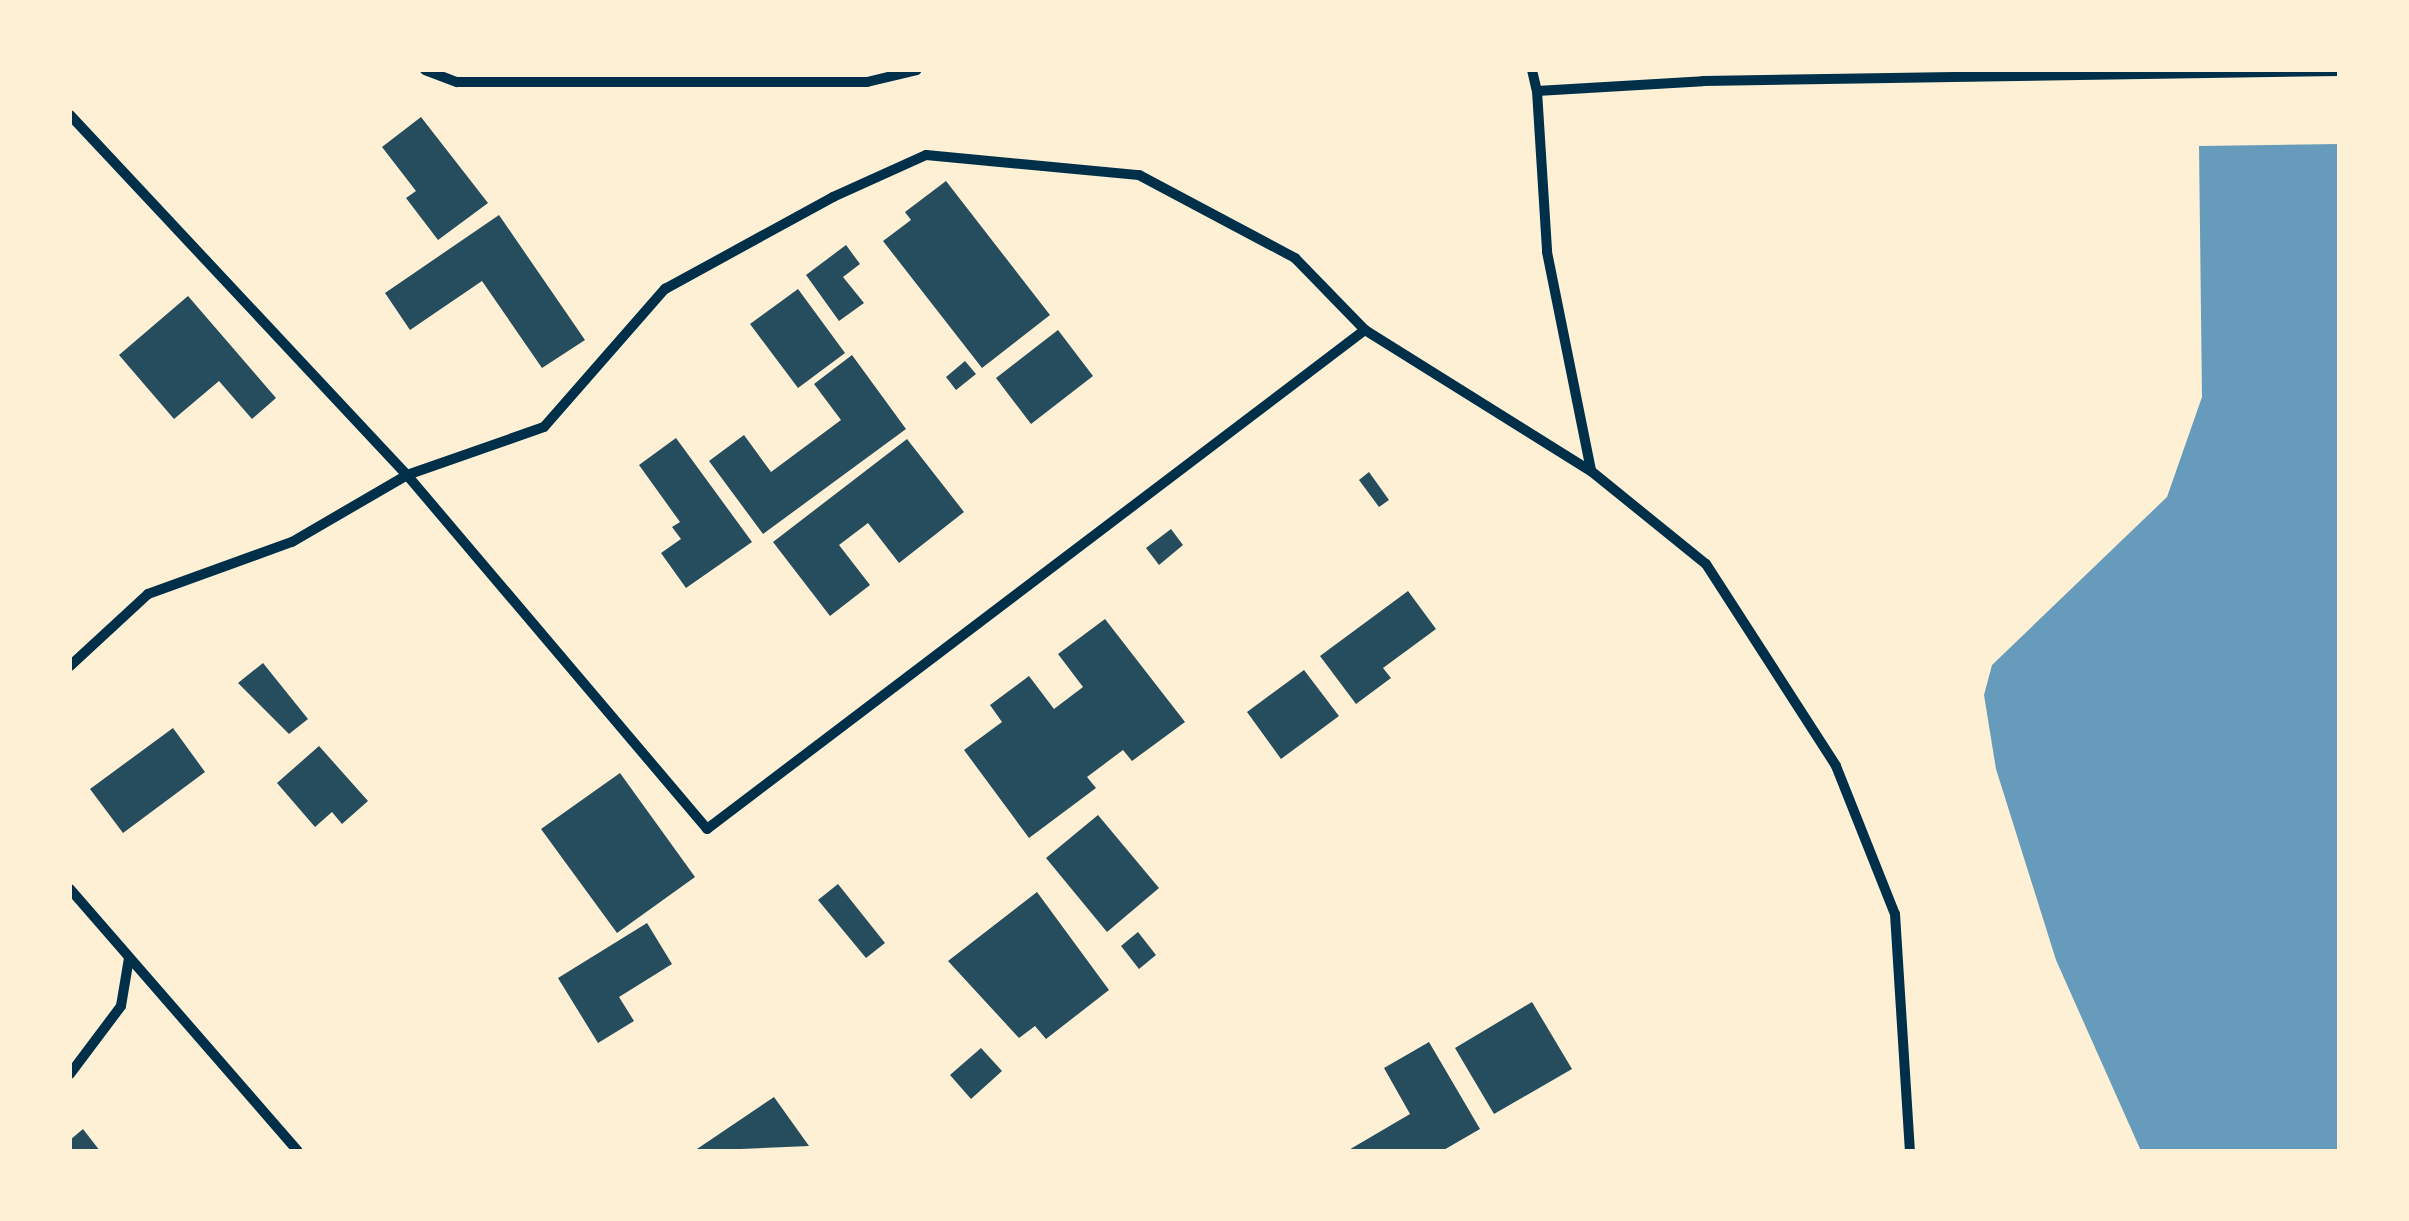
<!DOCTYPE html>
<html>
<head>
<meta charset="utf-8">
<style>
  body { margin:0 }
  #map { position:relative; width:2409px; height:1221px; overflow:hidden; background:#fdf0d5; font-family:Cabin,sans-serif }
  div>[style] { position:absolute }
  .water>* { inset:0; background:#669bbc }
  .building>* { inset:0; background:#264d5e }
  .minor>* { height:10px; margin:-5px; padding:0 5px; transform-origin:5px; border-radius:5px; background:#003049 }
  span { translate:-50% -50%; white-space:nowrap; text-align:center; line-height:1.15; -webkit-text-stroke:9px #fdf0d5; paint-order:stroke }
  .frame { position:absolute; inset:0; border:72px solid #fdf0d5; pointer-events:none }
</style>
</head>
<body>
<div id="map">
  <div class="water">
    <div style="clip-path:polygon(2339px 144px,2339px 1151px,2141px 1151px,2056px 960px,1996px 769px,1984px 695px,1992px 665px,2167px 497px,2202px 397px,2199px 146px)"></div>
  </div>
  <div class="building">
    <div style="clip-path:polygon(421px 117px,488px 203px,438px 240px,406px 198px,416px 191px,382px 147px)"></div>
    <div style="clip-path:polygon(946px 181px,1050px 315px,982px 368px,883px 241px,911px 220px,905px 212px)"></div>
    <div style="clip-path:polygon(499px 215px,585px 340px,542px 368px,482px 281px,410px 330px,385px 293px)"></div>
    <div style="clip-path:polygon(846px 245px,860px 264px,843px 277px,864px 303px,839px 321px,806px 275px)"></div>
    <div style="clip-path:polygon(798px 289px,845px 353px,798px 388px,750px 324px)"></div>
    <div style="clip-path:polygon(188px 296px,276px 398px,252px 419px,219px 381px,174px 419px,119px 355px)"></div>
    <div style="clip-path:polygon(1058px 330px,1093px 376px,1031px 424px,996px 378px)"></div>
    <div style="clip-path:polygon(852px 355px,906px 429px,763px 534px,709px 461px,744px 435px,771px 472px,841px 420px,814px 384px)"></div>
    <div style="clip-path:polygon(965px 361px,976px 374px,956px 390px,946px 377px)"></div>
    <div style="clip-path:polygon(676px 438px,752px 542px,686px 588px,661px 553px,681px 539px,672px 527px,680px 522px,639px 465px)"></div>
    <div style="clip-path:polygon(907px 439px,964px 512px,899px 563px,868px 523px,839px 545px,870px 585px,830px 616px,773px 542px)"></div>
    <div style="clip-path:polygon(1369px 472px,1389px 500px,1379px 507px,1359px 480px)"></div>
    <div style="clip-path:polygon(1171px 529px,1183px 545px,1159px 565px,1146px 548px)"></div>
    <div style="clip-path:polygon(1408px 591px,1436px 629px,1383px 668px,1391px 678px,1356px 704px,1320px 656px)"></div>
    <div style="clip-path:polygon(1105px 619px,1185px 722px,1132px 761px,1123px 750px,1087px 777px,1096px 788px,1029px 838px,964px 750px,1002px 722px,990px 705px,1029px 676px,1054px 709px,1083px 687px,1058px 654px)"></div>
    <div style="clip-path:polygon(263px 663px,308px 719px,289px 734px,238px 683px)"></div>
    <div style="clip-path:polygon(1304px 670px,1339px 716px,1281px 759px,1247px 712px)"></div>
    <div style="clip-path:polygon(173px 728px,205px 772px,123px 833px,90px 789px)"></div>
    <div style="clip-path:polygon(319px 746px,368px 801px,342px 824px,332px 812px,315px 827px,277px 783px)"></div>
    <div style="clip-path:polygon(620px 773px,695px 877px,617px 933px,541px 829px)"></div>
    <div style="clip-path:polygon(1098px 815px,1159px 888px,1107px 932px,1046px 858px)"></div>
    <div style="clip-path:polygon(838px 884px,885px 943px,866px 958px,818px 900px)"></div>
    <div style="clip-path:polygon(1037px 892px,1109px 990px,1046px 1039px,1035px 1026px,1019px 1038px,948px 961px)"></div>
    <div style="clip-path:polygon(647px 923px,672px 964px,619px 997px,634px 1021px,598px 1043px,558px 978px)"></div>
    <div style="clip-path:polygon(1138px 932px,1156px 955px,1139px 969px,1121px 946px)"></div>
    <div style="clip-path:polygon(1532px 1002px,1572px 1069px,1494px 1114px,1455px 1048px)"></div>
    <div style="clip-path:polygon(1429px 1042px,1480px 1129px,1442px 1151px,1347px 1151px,1410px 1114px,1384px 1068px)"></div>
    <div style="clip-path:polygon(981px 1048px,1002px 1071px,971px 1099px,950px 1075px)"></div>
    <div style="clip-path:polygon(774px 1097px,809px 1146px,694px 1151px)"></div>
    <div style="clip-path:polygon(83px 1129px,100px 1151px,70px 1151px,70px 1140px)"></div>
  </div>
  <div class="minor">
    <div style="left:425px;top:70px;width:34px;rotate:21deg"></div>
    <div style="left:457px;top:82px;width:410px"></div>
    <div style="left:867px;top:82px;width:51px;rotate:-13.5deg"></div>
    <div style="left:1532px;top:70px;width:22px;rotate:77deg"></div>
    <div style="left:1537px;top:91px;width:166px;rotate:-3.4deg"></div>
    <div style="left:1703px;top:81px;width:636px;rotate:-0.9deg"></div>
    <div style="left:1537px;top:91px;width:161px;rotate:86.4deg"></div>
    <div style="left:1547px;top:252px;width:223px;rotate:78.6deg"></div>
    <div style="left:70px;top:115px;width:493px;rotate:46.9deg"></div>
    <div style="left:407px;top:475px;width:464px;rotate:49.7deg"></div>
    <div style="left:707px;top:829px;width:826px;rotate:-37.18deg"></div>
    <div style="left:70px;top:666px;width:106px;rotate:-42.7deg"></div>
    <div style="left:148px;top:594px;width:153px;rotate:-19.9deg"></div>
    <div style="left:292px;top:542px;width:133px;rotate:-30.2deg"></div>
    <div style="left:407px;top:475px;width:145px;rotate:-19.3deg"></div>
    <div style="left:544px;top:427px;width:184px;rotate:-48.8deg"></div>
    <div style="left:665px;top:289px;width:192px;rotate:-28.7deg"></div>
    <div style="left:833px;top:197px;width:102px;rotate:-24.3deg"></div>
    <div style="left:926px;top:155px;width:214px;rotate:5.4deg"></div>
    <div style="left:1139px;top:175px;width:177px;rotate:28deg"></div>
    <div style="left:1295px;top:258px;width:100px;rotate:45.8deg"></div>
    <div style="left:1365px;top:330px;width:266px;rotate:32deg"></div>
    <div style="left:1591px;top:471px;width:148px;rotate:39deg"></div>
    <div style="left:1706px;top:564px;width:240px;rotate:57.2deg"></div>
    <div style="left:1836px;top:766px;width:159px;rotate:68.3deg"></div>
    <div style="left:1895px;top:914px;width:237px;rotate:86.4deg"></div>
    <div style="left:70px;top:889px;width:347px;rotate:49deg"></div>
    <div style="left:70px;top:1074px;width:85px;rotate:-53.1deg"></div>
    <div style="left:121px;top:1006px;width:49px;rotate:-80.5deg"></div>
  </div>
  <div class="frame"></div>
</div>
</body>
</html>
